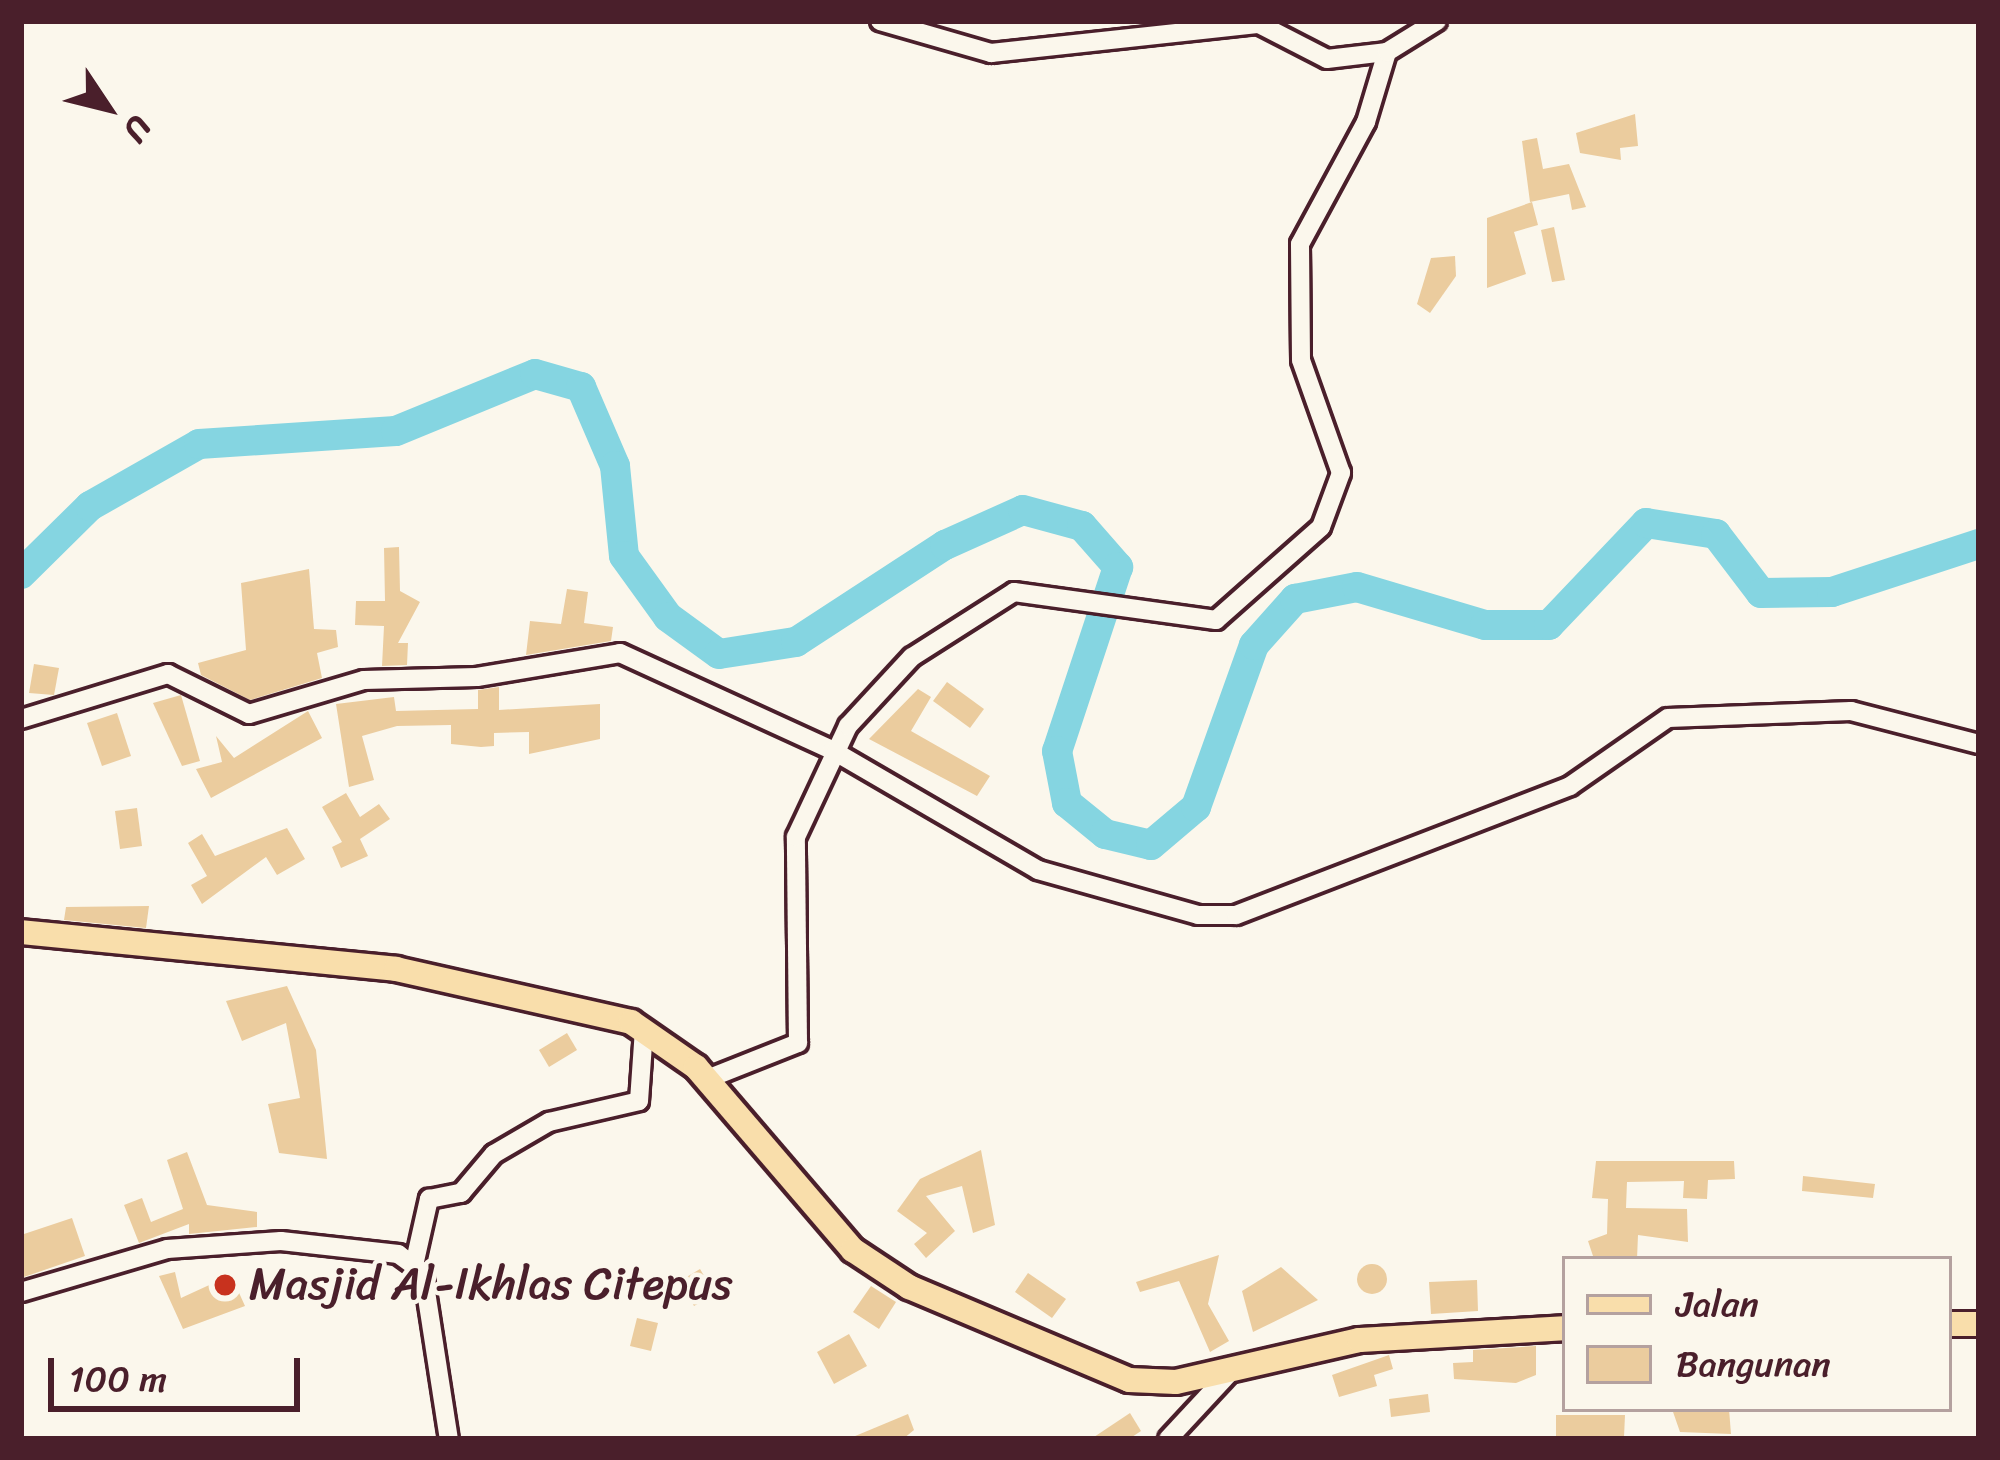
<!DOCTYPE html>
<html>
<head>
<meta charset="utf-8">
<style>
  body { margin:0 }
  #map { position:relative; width:2000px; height:1460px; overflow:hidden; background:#fbf7ec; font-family:Sriracha,sans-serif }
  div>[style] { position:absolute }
  .river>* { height:30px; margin:-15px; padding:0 15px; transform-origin:15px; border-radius:15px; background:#85d5e1 }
  .building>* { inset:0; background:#ebcc9e }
  .round { border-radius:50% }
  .roads { filter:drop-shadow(3px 0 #4a1f2b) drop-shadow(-3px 0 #4a1f2b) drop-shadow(0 3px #4a1f2b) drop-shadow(0 -3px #4a1f2b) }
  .minor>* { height:18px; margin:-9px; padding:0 9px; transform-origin:9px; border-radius:9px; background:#fbf7ec }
  .major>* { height:24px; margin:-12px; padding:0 12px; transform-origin:12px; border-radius:12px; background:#f9deab }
  .dots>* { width:33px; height:33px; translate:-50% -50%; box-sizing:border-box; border:6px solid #fbf7ec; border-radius:50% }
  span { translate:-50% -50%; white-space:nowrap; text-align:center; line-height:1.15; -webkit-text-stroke:9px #fbf7ec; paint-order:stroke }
  .poi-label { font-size:45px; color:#4a1f2b }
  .left { translate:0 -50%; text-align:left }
  .frame { position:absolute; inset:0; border:24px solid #4a1f2b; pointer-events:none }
  .legend { position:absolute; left:1562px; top:1256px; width:390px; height:156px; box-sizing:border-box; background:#fbf7ec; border:3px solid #b4a19f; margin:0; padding:15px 21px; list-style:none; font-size:36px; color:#4a1f2b }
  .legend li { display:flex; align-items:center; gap:24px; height:60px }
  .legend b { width:60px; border:3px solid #b4a19f }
  .north { position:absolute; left:48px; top:48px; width:120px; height:120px; -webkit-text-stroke:9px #fbf7ec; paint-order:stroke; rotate:125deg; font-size:33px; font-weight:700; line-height:48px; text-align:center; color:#4a1f2b }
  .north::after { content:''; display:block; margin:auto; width:42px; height:54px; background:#4a1f2b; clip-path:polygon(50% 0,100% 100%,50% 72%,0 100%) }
  .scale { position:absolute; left:48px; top:1358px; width:252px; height:54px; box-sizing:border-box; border:6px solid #4a1f2b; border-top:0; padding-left:15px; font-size:36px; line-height:42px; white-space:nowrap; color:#4a1f2b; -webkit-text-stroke:9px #fbf7ec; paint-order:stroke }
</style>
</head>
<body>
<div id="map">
  <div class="river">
    <div style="left:21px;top:574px;width:97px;rotate:-44.6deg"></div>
    <div style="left:90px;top:506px;width:125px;rotate:-29.6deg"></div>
    <div style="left:199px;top:444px;width:197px;rotate:-3.8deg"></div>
    <div style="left:396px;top:431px;width:150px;rotate:-22.3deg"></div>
    <div style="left:535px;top:374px;width:48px;rotate:15.8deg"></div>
    <div style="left:581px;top:387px;width:86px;rotate:66.7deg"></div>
    <div style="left:615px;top:466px;width:90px;rotate:84.3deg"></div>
    <div style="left:624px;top:556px;width:75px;rotate:54.2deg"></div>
    <div style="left:668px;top:617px;width:63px;rotate:36deg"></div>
    <div style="left:719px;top:654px;width:78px;rotate:-8.9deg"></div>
    <div style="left:796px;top:642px;width:178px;rotate:-33.1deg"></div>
    <div style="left:945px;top:545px;width:85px;rotate:-24.2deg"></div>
    <div style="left:1023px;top:510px;width:61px;rotate:15.2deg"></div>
    <div style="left:1082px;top:526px;width:55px;rotate:48.7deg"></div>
    <div style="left:1118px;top:567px;width:194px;rotate:108.3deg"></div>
    <div style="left:1057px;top:751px;width:53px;rotate:79.1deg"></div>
    <div style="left:1067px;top:803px;width:49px;rotate:39.2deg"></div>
    <div style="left:1105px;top:834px;width:47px;rotate:13.4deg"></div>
    <div style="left:1151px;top:845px;width:59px;rotate:-40.2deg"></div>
    <div style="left:1196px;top:807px;width:172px;rotate:-70.3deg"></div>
    <div style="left:1254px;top:645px;width:62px;rotate:-48.3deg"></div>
    <div style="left:1295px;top:599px;width:63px;rotate:-11deg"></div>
    <div style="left:1357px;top:587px;width:134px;rotate:16.5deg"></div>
    <div style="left:1485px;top:625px;width:64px"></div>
    <div style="left:1549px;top:625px;width:141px;rotate:-46.4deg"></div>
    <div style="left:1646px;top:523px;width:71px;rotate:8.9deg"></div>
    <div style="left:1716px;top:534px;width:74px;rotate:52.7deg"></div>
    <div style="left:1761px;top:593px;width:71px;rotate:-0.8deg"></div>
    <div style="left:1832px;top:592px;width:155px;rotate:-18.1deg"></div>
  </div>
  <div class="building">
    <div style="clip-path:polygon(1635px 114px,1638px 146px,1620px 148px,1621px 160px,1580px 153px,1576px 133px)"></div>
    <div style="clip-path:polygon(1537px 138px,1543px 169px,1569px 164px,1586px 207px,1572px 210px,1569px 194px,1530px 202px,1522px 141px)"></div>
    <div style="clip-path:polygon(1532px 202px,1538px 225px,1514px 232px,1526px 274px,1487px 288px,1487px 218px)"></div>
    <div style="clip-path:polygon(1554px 227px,1565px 280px,1552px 282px,1541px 230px)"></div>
    <div style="clip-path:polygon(1455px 256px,1456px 276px,1430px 313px,1417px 304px,1431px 258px)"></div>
    <div style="clip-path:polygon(399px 547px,400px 591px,420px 602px,398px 643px,408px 643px,407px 665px,382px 666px,384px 626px,355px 625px,356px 601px,385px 601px,384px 548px)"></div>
    <div style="clip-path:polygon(309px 569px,314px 629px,336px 630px,338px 647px,317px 653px,322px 678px,250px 700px,201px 675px,198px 663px,246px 650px,241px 583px)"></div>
    <div style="clip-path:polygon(567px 589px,588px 592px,584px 623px,613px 627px,611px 641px,526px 655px,530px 621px,561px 624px)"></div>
    <div style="clip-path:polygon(34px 664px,59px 668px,54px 695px,29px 693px)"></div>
    <div style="clip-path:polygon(947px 682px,984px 709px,970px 728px,933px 701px)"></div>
    <div style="clip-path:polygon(499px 687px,499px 710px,600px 704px,600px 739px,529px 754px,529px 732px,494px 733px,494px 746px,481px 747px,451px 744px,451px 725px,397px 726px,362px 736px,374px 780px,349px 787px,336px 704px,394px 697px,396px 711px,478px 709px,478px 690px)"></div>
    <div style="clip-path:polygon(918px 689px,931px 697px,911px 731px,990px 776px,977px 796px,869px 739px)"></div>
    <div style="clip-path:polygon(181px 695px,200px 761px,182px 766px,153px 703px)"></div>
    <div style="clip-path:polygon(308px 711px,322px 738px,211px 798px,196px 769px,222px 762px,216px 736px,234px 758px)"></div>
    <div style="clip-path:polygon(117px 713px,131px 756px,102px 766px,87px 723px)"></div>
    <div style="clip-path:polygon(346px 793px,360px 817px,379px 804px,390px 819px,360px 839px,368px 856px,341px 868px,332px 847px,342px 842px,322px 807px)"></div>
    <div style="clip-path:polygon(137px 808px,142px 846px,120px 849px,115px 811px)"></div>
    <div style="clip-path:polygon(287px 828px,305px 859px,277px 875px,266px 857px,202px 904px,191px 885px,207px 876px,188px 843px,202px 834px,215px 856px)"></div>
    <div style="clip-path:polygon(149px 906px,146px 928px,64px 920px,66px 907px)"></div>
    <div style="clip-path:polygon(287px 986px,316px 1050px,327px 1159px,279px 1153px,268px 1104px,300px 1098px,286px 1023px,242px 1041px,226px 1001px)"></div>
    <div style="clip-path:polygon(567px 1033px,577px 1050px,549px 1067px,539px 1050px)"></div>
    <div style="clip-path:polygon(981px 1150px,995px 1225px,973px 1233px,962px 1186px,926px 1196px,955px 1231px,926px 1258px,914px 1244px,927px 1233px,897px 1211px,920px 1179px)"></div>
    <div style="clip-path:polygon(187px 1152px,207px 1205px,257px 1212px,257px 1227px,189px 1234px,189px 1224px,139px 1243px,124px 1205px,142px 1198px,151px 1222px,183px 1209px,167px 1160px)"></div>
    <div style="clip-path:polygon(1596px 1161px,1734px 1161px,1735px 1179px,1708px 1180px,1707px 1199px,1683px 1198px,1684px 1181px,1627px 1182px,1626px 1208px,1687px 1209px,1688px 1242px,1638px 1235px,1637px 1259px,1594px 1259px,1588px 1241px,1607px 1234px,1608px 1199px,1592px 1198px)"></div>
    <div style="clip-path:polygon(1803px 1176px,1875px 1184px,1873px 1198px,1802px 1191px)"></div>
    <div style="clip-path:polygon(72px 1218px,85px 1256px,21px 1278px,21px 1235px)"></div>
    <div style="clip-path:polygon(1219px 1255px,1208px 1304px,1229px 1341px,1210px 1352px,1179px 1281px,1140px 1292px,1136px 1282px)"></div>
    <div class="round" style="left:1357px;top:1264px;width:30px;height:30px"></div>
    <div style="clip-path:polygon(1281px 1267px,1318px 1300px,1253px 1332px,1242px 1291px)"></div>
    <div style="clip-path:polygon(700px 1269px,715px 1294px,694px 1306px,680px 1281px)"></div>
    <div style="clip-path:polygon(175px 1272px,181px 1298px,231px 1275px,245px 1306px,183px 1329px,159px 1276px)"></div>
    <div style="clip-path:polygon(1028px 1273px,1066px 1299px,1052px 1318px,1015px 1292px)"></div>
    <div style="clip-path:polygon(1477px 1280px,1478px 1311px,1431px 1314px,1429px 1282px)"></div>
    <div style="clip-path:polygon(871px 1286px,896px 1302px,879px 1329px,853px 1312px)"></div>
    <div style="clip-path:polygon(637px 1318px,658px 1323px,651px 1351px,630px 1346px)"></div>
    <div style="clip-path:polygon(849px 1334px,867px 1366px,834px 1384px,817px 1352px)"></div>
    <div style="clip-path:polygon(1536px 1346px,1536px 1375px,1516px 1383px,1454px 1379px,1453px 1363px,1473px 1362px,1473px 1350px)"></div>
    <div style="clip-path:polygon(1389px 1355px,1393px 1369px,1374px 1375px,1377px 1386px,1339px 1397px,1332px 1375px)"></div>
    <div style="clip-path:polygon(1428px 1394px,1430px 1412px,1391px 1417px,1389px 1399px)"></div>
    <div style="clip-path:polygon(1672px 1409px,1729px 1409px,1731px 1434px,1680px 1432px)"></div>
    <div style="clip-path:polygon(1130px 1413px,1141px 1431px,1129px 1439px,1091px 1439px)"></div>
    <div style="clip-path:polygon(908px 1414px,914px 1430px,903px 1439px,848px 1439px)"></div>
    <div style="clip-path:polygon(1556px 1415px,1625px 1415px,1624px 1437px,1556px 1437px)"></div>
  </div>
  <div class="roads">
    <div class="minor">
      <div style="left:880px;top:21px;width:116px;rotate:16.1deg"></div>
      <div style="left:991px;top:53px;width:270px;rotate:-6.2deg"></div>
      <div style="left:1259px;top:24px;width:76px;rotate:27.2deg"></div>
      <div style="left:1327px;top:59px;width:60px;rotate:-6.7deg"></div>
      <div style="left:21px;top:719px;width:154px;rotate:-17deg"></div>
      <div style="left:168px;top:674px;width:90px;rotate:26.3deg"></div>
      <div style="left:249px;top:714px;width:120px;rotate:-16.5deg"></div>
      <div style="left:364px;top:680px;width:113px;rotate:-1.5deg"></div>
      <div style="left:477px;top:677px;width:145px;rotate:-9.5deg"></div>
      <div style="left:620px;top:653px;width:233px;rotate:24.6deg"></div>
      <div style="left:832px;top:750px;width:238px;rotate:30.2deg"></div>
      <div style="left:1038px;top:870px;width:166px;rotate:15.7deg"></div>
      <div style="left:1198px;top:915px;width:38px"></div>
      <div style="left:1236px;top:915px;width:358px;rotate:-21.1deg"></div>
      <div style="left:1570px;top:786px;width:119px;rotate:-34.8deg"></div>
      <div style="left:1668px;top:718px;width:183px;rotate:-2.2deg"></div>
      <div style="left:1851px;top:711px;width:132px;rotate:14.5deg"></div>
      <div style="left:707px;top:1079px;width:98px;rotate:-21.6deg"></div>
      <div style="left:798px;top:1043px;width:206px;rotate:-90.6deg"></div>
      <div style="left:796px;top:837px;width:123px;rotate:-64.9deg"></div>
      <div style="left:848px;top:726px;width:94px;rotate:-47.2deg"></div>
      <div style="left:912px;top:657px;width:121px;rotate:-32.5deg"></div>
      <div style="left:1014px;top:592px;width:204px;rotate:7.9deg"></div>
      <div style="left:1216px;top:620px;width:140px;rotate:-41.5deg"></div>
      <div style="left:1321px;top:527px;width:58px;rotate:-69.7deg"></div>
      <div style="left:1341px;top:473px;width:120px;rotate:-109.5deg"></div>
      <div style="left:1301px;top:360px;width:116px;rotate:-90.5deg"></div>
      <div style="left:1300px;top:244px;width:139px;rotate:-61.6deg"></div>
      <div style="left:1366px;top:122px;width:73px;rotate:-73.3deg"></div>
      <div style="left:1387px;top:52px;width:59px;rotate:-31.8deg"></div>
      <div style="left:415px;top:1261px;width:64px;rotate:-77.3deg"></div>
      <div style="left:429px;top:1199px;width:33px;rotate:-11deg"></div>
      <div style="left:461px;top:1193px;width:51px;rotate:-49.8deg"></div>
      <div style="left:494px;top:1154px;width:64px;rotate:-30.2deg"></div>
      <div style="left:549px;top:1122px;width:92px;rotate:-13.1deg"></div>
      <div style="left:639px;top:1101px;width:72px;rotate:-86deg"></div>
      <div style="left:21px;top:1292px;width:152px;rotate:-16.4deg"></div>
      <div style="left:167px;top:1249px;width:114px;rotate:-4deg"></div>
      <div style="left:281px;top:1241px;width:118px;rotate:6.3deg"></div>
      <div style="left:398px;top:1254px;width:31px;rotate:36deg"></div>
      <div style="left:423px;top:1272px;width:169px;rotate:81.2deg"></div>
      <div style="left:1168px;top:1439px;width:98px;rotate:-47.1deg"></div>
    </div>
    <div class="major">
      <div style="left:21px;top:932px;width:377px;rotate:5.6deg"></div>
      <div style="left:396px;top:969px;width:241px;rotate:12.7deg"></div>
      <div style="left:631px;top:1022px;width:79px;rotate:34.7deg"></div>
      <div style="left:696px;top:1067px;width:241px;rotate:49.4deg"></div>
      <div style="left:853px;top:1250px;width:67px;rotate:33.5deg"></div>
      <div style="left:909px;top:1287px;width:239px;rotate:22.9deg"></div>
      <div style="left:1129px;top:1380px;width:47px;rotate:2.4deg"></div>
      <div style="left:1176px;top:1382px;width:188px;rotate:-12.9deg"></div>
      <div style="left:1359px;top:1340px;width:206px;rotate:-3.3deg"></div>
      <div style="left:1949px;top:1324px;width:30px"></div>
    </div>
  </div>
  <div class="dots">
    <div style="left:225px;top:1285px;background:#c8321e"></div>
  </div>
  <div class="poi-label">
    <span class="left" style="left:249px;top:1285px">Masjid Al-Ikhlas Citepus</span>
  </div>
  <div class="frame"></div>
  <ul class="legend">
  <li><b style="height:15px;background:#f9deab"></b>Jalan</li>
  <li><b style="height:33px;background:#ebcc9e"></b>Bangunan</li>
  </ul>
  <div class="north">U</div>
  <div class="scale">100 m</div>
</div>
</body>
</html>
